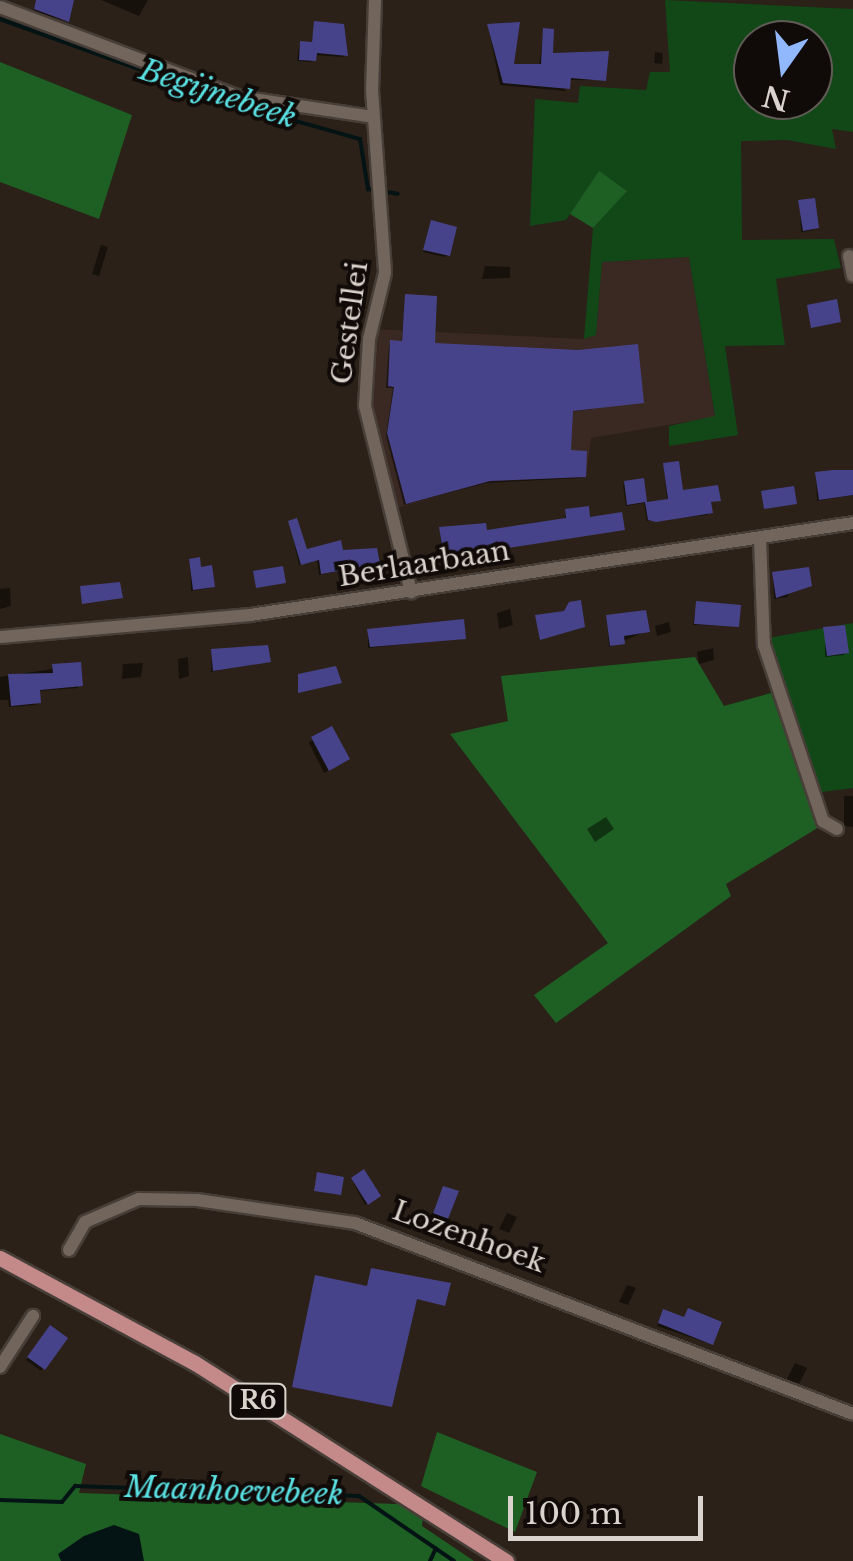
<!DOCTYPE html>
<html>
<head>
<meta charset="utf-8">
<style>
  body { margin:0 }
  #map { position:relative; width:853px; height:1561px; overflow:hidden; background:#2b2118; font-family:"Libre Baskerville",serif }
  div>[style] { position:absolute }
  .industrial>* { inset:0; background:#3a2922 }
  .green>* { inset:0; background:#124817 }
  .forest>* { inset:0; background:#1e6023 }
  .water>* { inset:0; background:#041314 }
  .shadow>* { inset:0; background:#0007 }
  .stream>* { height:4px; margin:-2px; padding:0 2px; transform-origin:2px; border-radius:2px; background:#041314 }
  .building>* { inset:0; background:#47438a }
  .roads { filter:drop-shadow(2px 0 #473e38) drop-shadow(-2px 0 #473e38) drop-shadow(0 2px #473e38) drop-shadow(0 -2px #473e38) }
  .minor>* { height:12px; margin:-6px; padding:0 6px; transform-origin:6px; border-radius:6px; background:#72655b }
  .major>* { height:15px; margin:-7.5px; padding:0 7.5px; transform-origin:7.5px; border-radius:7.5px; background:#c38a89 }
  span { translate:-50% -50%; white-space:nowrap; text-align:center; line-height:1.15; -webkit-text-stroke:8px #100b08; paint-order:stroke }
  .shield-label span { padding:2px 8px; background:#100b08; border:2px solid; border-radius:8px; -webkit-text-stroke-width:0 }
  .shield-label { font-size:25px; color:#dad3cd; font-weight:700 }
  .street-label { font-size:28px; color:#dad3cd }
  .water-label { font-size:30px; color:#59e0e3; font-style:italic }
  .north { position:absolute; left:733px; top:20px; width:100px; height:100px; box-sizing:border-box; background:#100b08; border:2px solid #615b57; border-radius:50%; rotate:194deg; font-size:28px; font-weight:700; line-height:40px; text-align:center; color:#dad3cd }
  .north::after { content:''; display:block; margin:auto; width:35px; height:45px; background:#91b8fd; clip-path:polygon(50% 0,100% 100%,50% 72%,0 100%) }
  .scale { position:absolute; left:508px; top:1496px; width:195px; height:45px; box-sizing:border-box; border:5px solid #dad3cd; border-top:0; padding-left:12px; font-size:30px; line-height:35px; white-space:nowrap; color:#dad3cd; -webkit-text-stroke:8px #100b08; paint-order:stroke }
</style>
</head>
<body>
<div id="map">
  <div class="industrial">
    <div style="clip-path:polygon(689px 257px,715px 417px,591px 438px,586px 477px,488px 482px,390px 510px,365px 406px,372px 329px,584px 339px,596px 335px,602px 262px)"></div>
  </div>
  <div class="green">
    <div style="clip-path:polygon(evenodd,665px 0,853px 9px,853px 132px,832px 129px,836px 149px,787px 140px,741px 141px,742px 240px,834px 239px,841px 268px,776px 279px,785px 345px,725px 346px,738px 435px,669px 446px,669px 426px,715px 416px,689px 257px,602px 262px,596px 335px,584px 339px,593px 228px,626px 190px,599px 172px,566px 220px,530px 226px,535px 99px,578px 103px,580px 86px,646px 90px,650px 72px,670px 72px,665px 0,753px 40px,813px 40px,813px 100px,753px 100px,753px 40px)"></div>
    <div style="clip-path:polygon(853px 623px,853px 788px,807px 794px,771px 693px,779px 691px,764px 645px,773px 637px)"></div>
  </div>
  <div class="forest">
    <div style="clip-path:polygon(0 62px,132px 115px,99px 219px,0 182px)"></div>
    <div style="clip-path:polygon(599px 171px,627px 191px,593px 228px,570px 214px)"></div>
    <div style="clip-path:polygon(695px 657px,724px 706px,771px 693px,819px 827px,726px 884px,731px 896px,556px 1023px,534px 995px,608px 943px,450px 734px,508px 721px,501px 676px)"></div>
    <div style="clip-path:polygon(437px 1432px,537px 1472px,515px 1532px,421px 1486px)"></div>
    <div style="clip-path:polygon(0 1434px,86px 1464px,79px 1493px,424px 1505px,422px 1526px,474px 1561px,0 1561px)"></div>
  </div>
  <div class="water">
    <div style="clip-path:polygon(114px 1525px,139px 1534px,144px 1561px,61px 1561px,58px 1554px,84px 1536px)"></div>
  </div>
  <div class="shadow">
    <div style="clip-path:polygon(37px 0,61px 0,66px 21px,33px 11px)"></div>
    <div style="clip-path:polygon(101px 0,148px 0,139px 16px)"></div>
    <div style="clip-path:polygon(315px 24px,345px 55px,343px 57px,314px 55px,311px 62px,297px 61px,299px 46px,311px 45px)"></div>
    <div style="clip-path:polygon(488px 26px,511px 67px,539px 66px,544px 31px,550px 55px,603px 80px,568px 80px,565px 91px,500px 85px)"></div>
    <div style="clip-path:polygon(655px 52px,663px 53px,662px 64px,654px 63px)"></div>
    <div style="clip-path:polygon(800px 203px,817px 227px,814px 230px,801px 232px)"></div>
    <div style="clip-path:polygon(432px 223px,447px 255px,445px 257px,423px 252px)"></div>
    <div style="clip-path:polygon(101px 245px,108px 247px,99px 276px,92px 274px)"></div>
    <div style="clip-path:polygon(485px 266px,510px 267px,510px 278px,482px 279px)"></div>
    <div style="clip-path:polygon(406px 296px,432px 345px,578px 352px,641px 402px,570px 412px,568px 453px,581px 478px,486px 483px,404px 505px,386px 436px,393px 388px,386px 388px,389px 345px,401px 344px)"></div>
    <div style="clip-path:polygon(664px 465px,681px 493px,718px 500px,709px 503px,708px 515px,647px 521px,644px 503px,626px 506px,623px 485px,642px 481px,645px 505px,667px 501px)"></div>
    <div style="clip-path:polygon(853px 470px,853px 495px,817px 501px,816px 475px)"></div>
    <div style="clip-path:polygon(566px 511px,622px 529px,442px 558px,440px 530px,485px 533px,564px 521px)"></div>
    <div style="clip-path:polygon(290px 523px,306px 552px,377px 563px,319px 575px,317px 561px,299px 565px)"></div>
    <div style="clip-path:polygon(190px 561px,212px 586px,210px 588px,191px 591px)"></div>
    <div style="clip-path:polygon(773px 575px,790px 590px,788px 597px,774px 599px)"></div>
    <div style="clip-path:polygon(10px 588px,11px 606px,0 609px,0 589px)"></div>
    <div style="clip-path:polygon(697px 604px,737px 626px,693px 625px)"></div>
    <div style="clip-path:polygon(510px 609px,513px 625px,499px 629px,497px 613px)"></div>
    <div style="clip-path:polygon(607px 618px,647px 631px,609px 647px)"></div>
    <div style="clip-path:polygon(669px 622px,671px 632px,657px 636px,655px 626px)"></div>
    <div style="clip-path:polygon(825px 630px,846px 652px,844px 655px,825px 657px)"></div>
    <div style="clip-path:polygon(368px 632px,464px 638px,368px 648px)"></div>
    <div style="clip-path:polygon(713px 648px,714px 660px,699px 664px,697px 652px)"></div>
    <div style="clip-path:polygon(212px 651px,268px 661px,211px 672px)"></div>
    <div style="clip-path:polygon(188px 657px,189px 676px,179px 679px,178px 659px)"></div>
    <div style="clip-path:polygon(143px 663px,141px 677px,122px 679px,123px 664px)"></div>
    <div style="clip-path:polygon(78px 665px,78px 688px,37px 691px,36px 705px,9px 707px,8px 700px,0 700px,0 677px)"></div>
    <div style="clip-path:polygon(313px 739px,343px 763px,324px 773px,309px 743px)"></div>
    <div style="clip-path:polygon(844px 796px,853px 796px,853px 827px,844px 826px)"></div>
    <div style="clip-path:polygon(606px 817px,614px 829px,595px 842px,587px 829px)"></div>
    <div style="clip-path:polygon(352px 1180px,376px 1198px,365px 1205px)"></div>
    <div style="clip-path:polygon(507px 1213px,517px 1217px,509px 1233px,499px 1229px)"></div>
    <div style="clip-path:polygon(627px 1285px,636px 1288px,628px 1305px,619px 1302px)"></div>
    <div style="clip-path:polygon(662px 1314px,684px 1319px,711px 1344px,657px 1326px)"></div>
    <div style="clip-path:polygon(50px 1328px,65px 1339px,41px 1371px,26px 1360px)"></div>
    <div style="clip-path:polygon(795px 1363px,807px 1368px,799px 1384px,787px 1379px)"></div>
  </div>
  <div class="stream">
    <div style="left:0;top:19px;width:251px;rotate:19.8deg"></div>
    <div style="left:236px;top:104px;width:129px;rotate:15.8deg"></div>
    <div style="left:360px;top:139px;width:51px;rotate:80.9deg"></div>
    <div style="left:368px;top:189px;width:30px;rotate:9deg"></div>
    <div style="left:0;top:1500px;width:62px;rotate:1.8deg"></div>
    <div style="left:62px;top:1502px;width:21px;rotate:-51deg"></div>
    <div style="left:75px;top:1486px;width:284px;rotate:2deg"></div>
    <div style="left:359px;top:1496px;width:115px;rotate:34.4deg"></div>
    <div style="left:430px;top:1561px;width:14px;rotate:-65deg"></div>
  </div>
  <div class="building">
    <div style="clip-path:polygon(36px 0,74px 0,69px 22px,34px 9px)"></div>
    <div style="clip-path:polygon(314px 21px,344px 24px,348px 56px,317px 53px,316px 61px,299px 60px,300px 41px,312px 42px)"></div>
    <div style="clip-path:polygon(520px 22px,514px 64px,541px 64px,543px 28px,554px 29px,553px 53px,609px 51px,606px 81px,571px 78px,570px 89px,503px 83px,487px 24px)"></div>
    <div style="clip-path:polygon(815px 198px,819px 228px,803px 231px,798px 200px)"></div>
    <div style="clip-path:polygon(431px 220px,457px 227px,450px 256px,423px 250px)"></div>
    <div style="clip-path:polygon(405px 294px,437px 296px,435px 343px,578px 350px,638px 344px,644px 403px,573px 411px,571px 450px,587px 451px,586px 477px,490px 481px,406px 504px,387px 433px,394px 387px,388px 386px,390px 340px,402px 341px)"></div>
    <div style="clip-path:polygon(837px 299px,841px 322px,811px 328px,807px 305px)"></div>
    <div style="clip-path:polygon(679px 461px,683px 490px,718px 485px,721px 501px,711px 502px,713px 513px,656px 522px,648px 520px,645px 502px,627px 505px,624px 481px,644px 478px,647px 502px,668px 499px,663px 463px)"></div>
    <div style="clip-path:polygon(833px 470px,853px 470px,853px 495px,819px 500px,815px 472px)"></div>
    <div style="clip-path:polygon(794px 486px,797px 504px,764px 509px,761px 491px)"></div>
    <div style="clip-path:polygon(589px 506px,590px 517px,622px 512px,625px 530px,444px 558px,439px 527px,486px 523px,487px 530px,566px 518px,565px 509px)"></div>
    <div style="clip-path:polygon(297px 518px,307px 549px,341px 540px,343px 550px,377px 548px,380px 564px,321px 574px,319px 560px,301px 565px,288px 521px)"></div>
    <div style="clip-path:polygon(200px 557px,201px 567px,212px 565px,215px 587px,193px 590px,189px 559px)"></div>
    <div style="clip-path:polygon(283px 566px,286px 583px,256px 588px,253px 571px)"></div>
    <div style="clip-path:polygon(809px 567px,812px 586px,776px 598px,772px 572px)"></div>
    <div style="clip-path:polygon(120px 582px,123px 598px,82px 604px,80px 586px)"></div>
    <div style="clip-path:polygon(581px 600px,585px 627px,540px 640px,535px 615px,564px 611px,569px 602px)"></div>
    <div style="clip-path:polygon(696px 601px,741px 605px,739px 627px,694px 624px)"></div>
    <div style="clip-path:polygon(646px 610px,650px 632px,624px 636px,625px 644px,610px 646px,606px 615px)"></div>
    <div style="clip-path:polygon(464px 619px,466px 639px,370px 647px,367px 629px)"></div>
    <div style="clip-path:polygon(845px 625px,849px 653px,827px 656px,823px 627px)"></div>
    <div style="clip-path:polygon(268px 645px,271px 662px,213px 671px,211px 649px)"></div>
    <div style="clip-path:polygon(81px 662px,83px 686px,40px 690px,41px 703px,11px 706px,8px 674px,53px 673px,52px 664px)"></div>
    <div style="clip-path:polygon(336px 666px,342px 683px,298px 693px,298px 674px)"></div>
    <div style="clip-path:polygon(332px 726px,350px 759px,329px 771px,311px 737px)"></div>
    <div style="clip-path:polygon(364px 1169px,381px 1196px,368px 1205px,351px 1178px)"></div>
    <div style="clip-path:polygon(317px 1172px,344px 1177px,341px 1195px,314px 1191px)"></div>
    <div style="clip-path:polygon(443px 1186px,459px 1191px,446px 1224px,431px 1219px)"></div>
    <div style="clip-path:polygon(371px 1268px,451px 1283px,445px 1306px,417px 1299px,392px 1407px,292px 1387px,315px 1275px,367px 1286px)"></div>
    <div style="clip-path:polygon(688px 1308px,722px 1322px,713px 1345px,658px 1323px,663px 1309px,684px 1317px)"></div>
    <div style="clip-path:polygon(50px 1325px,68px 1338px,45px 1370px,27px 1357px)"></div>
  </div>
  <div class="roads">
    <div class="minor">
      <div style="left:375px;top:0;width:90px;rotate:91.9deg"></div>
      <div style="left:372px;top:90px;width:183px;rotate:85.9deg"></div>
      <div style="left:385px;top:273px;width:68px;rotate:103.6deg"></div>
      <div style="left:369px;top:339px;width:67px;rotate:93.4deg"></div>
      <div style="left:365px;top:406px;width:192px;rotate:76.1deg"></div>
      <div style="left:0;top:7px;width:256px;rotate:20.6deg"></div>
      <div style="left:240px;top:97px;width:135px;rotate:8.5deg"></div>
      <div style="left:849px;top:256px;width:20px;rotate:79deg"></div>
      <div style="left:760px;top:538px;width:107px;rotate:87.9deg"></div>
      <div style="left:764px;top:645px;width:186px;rotate:71.5deg"></div>
      <div style="left:823px;top:821px;width:16px;rotate:30deg"></div>
      <div style="left:0;top:637px;width:251px;rotate:-5deg"></div>
      <div style="left:250px;top:615px;width:610px;rotate:-8.67deg"></div>
      <div style="left:69px;top:1250px;width:32px;rotate:-60deg"></div>
      <div style="left:85px;top:1222px;width:59px;rotate:-23.1deg"></div>
      <div style="left:139px;top:1199px;width:58px;rotate:1deg"></div>
      <div style="left:197px;top:1200px;width:160px;rotate:8.3deg"></div>
      <div style="left:355px;top:1223px;width:533px;rotate:20.98deg"></div>
      <div style="left:0;top:1367px;width:61px;rotate:-57.1deg"></div>
    </div>
    <div class="major">
      <div style="left:0;top:1258px;width:221px;rotate:28.3deg"></div>
      <div style="left:195px;top:1363px;width:369px;rotate:32.5deg"></div>
    </div>
  </div>
  <div class="shield-label">
    <span style="left:258px;top:1401px">R6</span>
  </div>
  <div class="street-label">
    <span style="left:350px;top:323px;rotate:-82deg">Gestellei</span>
    <span style="left:424px;top:564px;rotate:-9deg">Berlaarbaan</span>
    <span style="left:469px;top:1237px;rotate:20deg">Lozenhoek</span>
  </div>
  <div class="water-label">
    <span style="left:218px;top:94px;rotate:18deg">Begijnebeek</span>
    <span style="left:234px;top:1491px;rotate:2deg">Maanhoevebeek</span>
  </div>
  <div class="north">N</div>
  <div class="scale">100 m</div>
</div>
</body>
</html>
